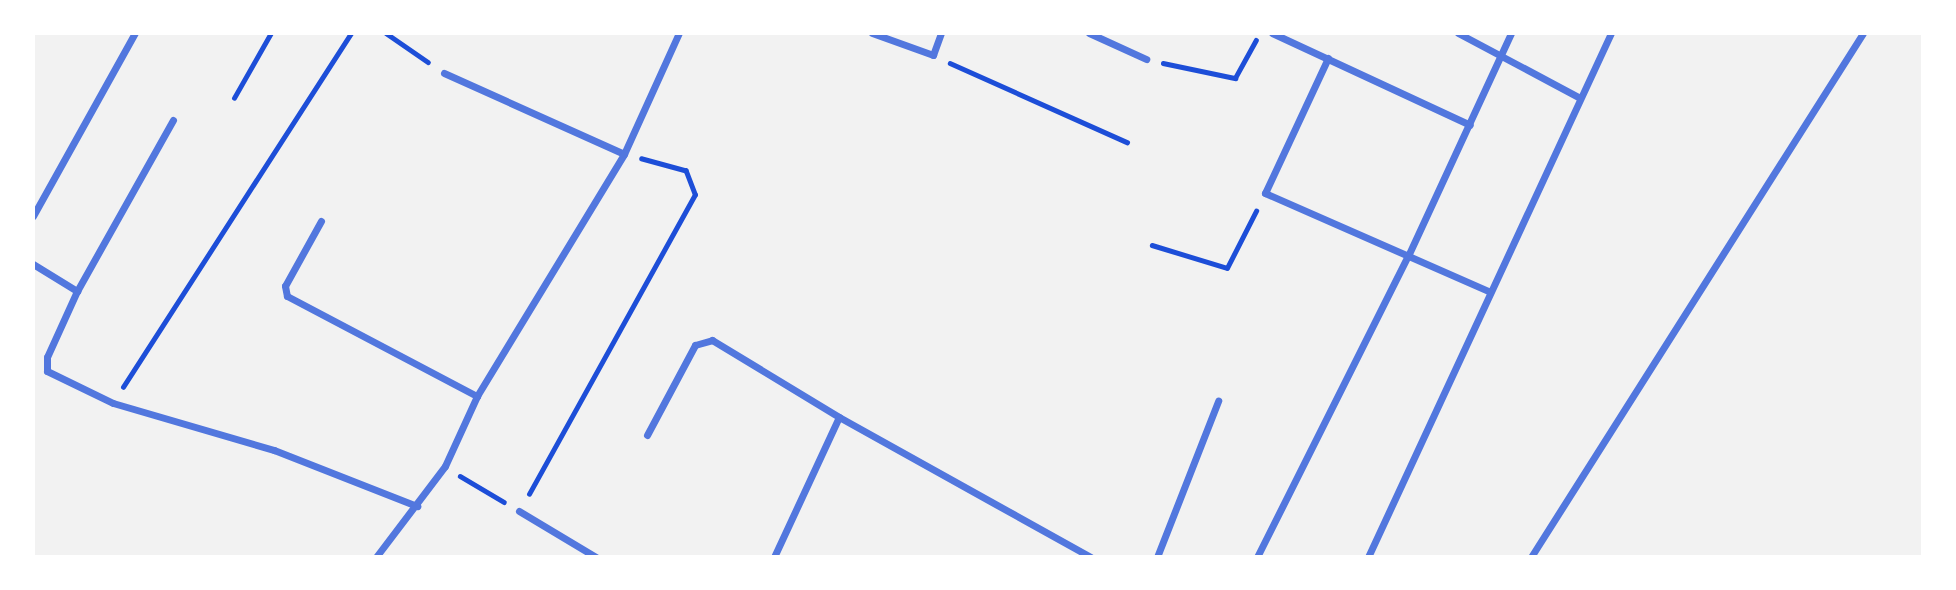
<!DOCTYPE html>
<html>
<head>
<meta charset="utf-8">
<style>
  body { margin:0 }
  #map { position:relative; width:1956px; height:590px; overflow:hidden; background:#f2f2f2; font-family:"Varela Round",sans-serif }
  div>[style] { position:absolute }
  .path>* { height:4.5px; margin:-2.25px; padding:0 2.25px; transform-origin:2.25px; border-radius:2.25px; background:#1d4ed8 }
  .minor>* { height:7px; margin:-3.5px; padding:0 3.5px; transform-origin:3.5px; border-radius:3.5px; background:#5277de }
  span { translate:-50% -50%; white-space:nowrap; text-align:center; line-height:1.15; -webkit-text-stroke:5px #fff; paint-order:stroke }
  .frame { position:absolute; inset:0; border:35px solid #fff; pointer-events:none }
</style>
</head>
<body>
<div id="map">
  <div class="path">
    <div style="left:386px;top:33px;width:51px;rotate:34.6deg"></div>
    <div style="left:950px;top:63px;width:194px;rotate:24.1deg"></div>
    <div style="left:1163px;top:63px;width:74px;rotate:11.8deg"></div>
    <div style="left:1235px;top:78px;width:43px;rotate:-61.1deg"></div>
    <div style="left:234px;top:98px;width:75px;rotate:-60.4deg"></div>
    <div style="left:1152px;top:245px;width:78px;rotate:17deg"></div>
    <div style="left:1227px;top:268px;width:64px;rotate:-63deg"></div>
    <div style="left:123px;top:387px;width:421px;rotate:-57.2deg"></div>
    <div style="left:460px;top:476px;width:51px;rotate:30.6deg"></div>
    <div style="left:529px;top:494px;width:342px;rotate:-61deg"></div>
    <div style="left:695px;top:195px;width:26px;rotate:-111deg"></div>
    <div style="left:686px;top:171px;width:46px;rotate:-164.7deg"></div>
  </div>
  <div class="minor">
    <div style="left:872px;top:33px;width:65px;rotate:19.8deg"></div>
    <div style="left:933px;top:55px;width:23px;rotate:-70deg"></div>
    <div style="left:1089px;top:33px;width:63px;rotate:24.5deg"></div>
    <div style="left:1272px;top:33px;width:218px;rotate:24.9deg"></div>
    <div style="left:1458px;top:33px;width:138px;rotate:28deg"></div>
    <div style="left:1328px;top:58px;width:149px;rotate:115deg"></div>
    <div style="left:1265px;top:193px;width:246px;rotate:23.7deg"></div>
    <div style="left:444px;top:73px;width:197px;rotate:24.2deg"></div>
    <div style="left:173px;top:120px;width:196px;rotate:119.3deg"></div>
    <div style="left:77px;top:291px;width:72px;rotate:114.4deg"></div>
    <div style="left:47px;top:357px;width:14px;rotate:90deg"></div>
    <div style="left:47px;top:371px;width:73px;rotate:25.9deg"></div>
    <div style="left:113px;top:403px;width:168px;rotate:16.3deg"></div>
    <div style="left:274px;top:450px;width:154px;rotate:21.4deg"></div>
    <div style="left:33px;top:216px;width:210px;rotate:-60.9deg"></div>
    <div style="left:321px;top:221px;width:74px;rotate:119deg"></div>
    <div style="left:285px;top:286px;width:10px;rotate:79deg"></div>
    <div style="left:287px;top:296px;width:215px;rotate:27.8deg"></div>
    <div style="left:33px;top:264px;width:52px;rotate:31.5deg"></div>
    <div style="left:647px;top:435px;width:102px;rotate:-61.9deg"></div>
    <div style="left:695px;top:345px;width:18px;rotate:-16deg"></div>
    <div style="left:712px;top:340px;width:149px;rotate:31.2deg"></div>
    <div style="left:839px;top:417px;width:288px;rotate:29.1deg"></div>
    <div style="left:519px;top:511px;width:90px;rotate:30.9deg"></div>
    <div style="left:376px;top:557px;width:114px;rotate:-52.8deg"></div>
    <div style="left:445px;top:466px;width:77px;rotate:-65.4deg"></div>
    <div style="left:477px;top:396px;width:283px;rotate:-58.7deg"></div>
    <div style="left:624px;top:154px;width:133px;rotate:-65.6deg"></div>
    <div style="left:774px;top:557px;width:154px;rotate:-65.1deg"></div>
    <div style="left:1157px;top:557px;width:168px;rotate:-68.6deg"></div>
    <div style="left:1257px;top:557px;width:337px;rotate:-63.4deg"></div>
    <div style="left:1408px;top:256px;width:246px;rotate:-65.2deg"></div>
    <div style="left:1368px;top:557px;width:578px;rotate:-65.12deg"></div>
    <div style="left:1531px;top:557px;width:620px;rotate:-57.64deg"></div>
  </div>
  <div class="frame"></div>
</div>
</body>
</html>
